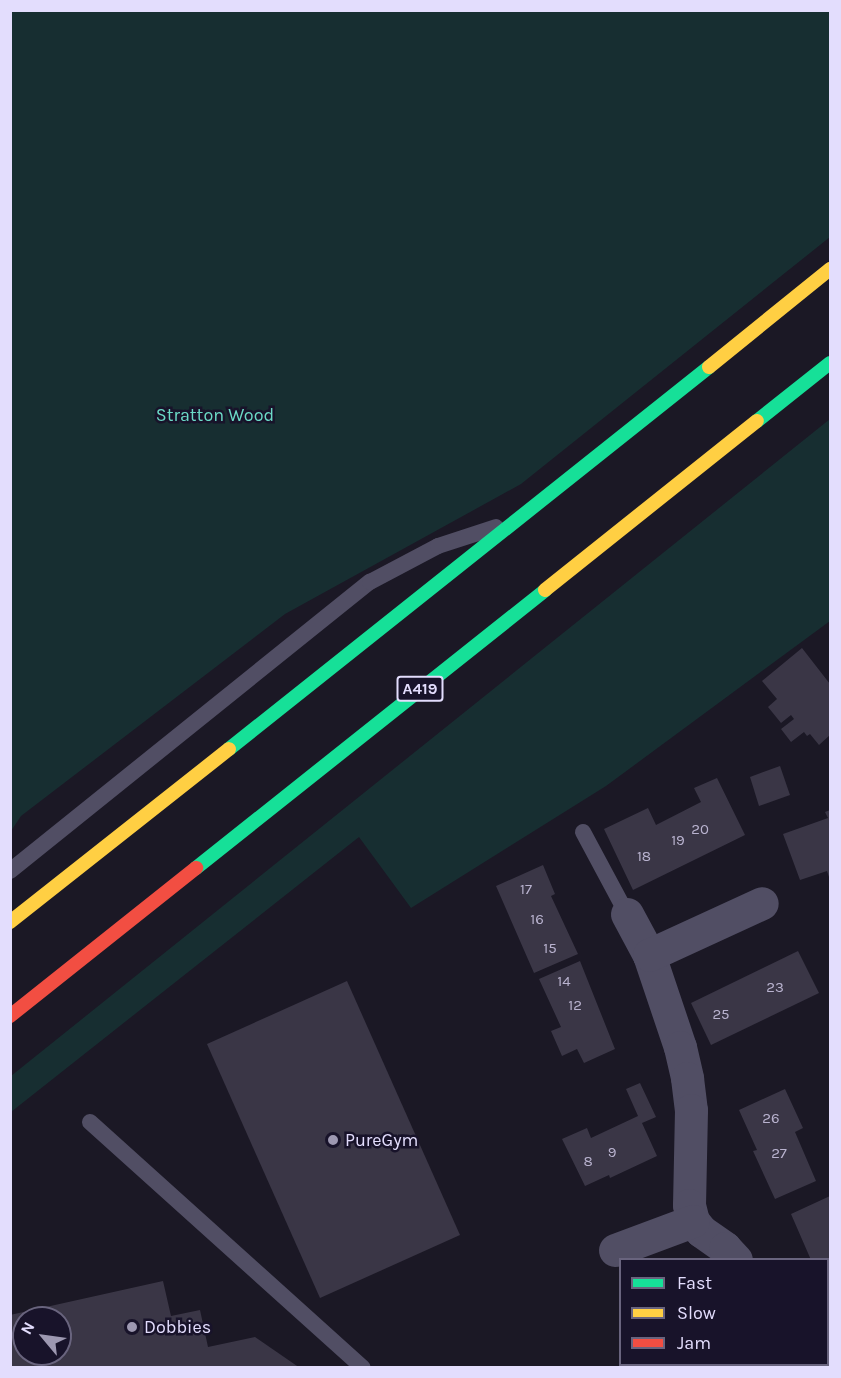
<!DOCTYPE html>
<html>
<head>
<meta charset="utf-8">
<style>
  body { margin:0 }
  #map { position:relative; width:841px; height:1378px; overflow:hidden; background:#1b1825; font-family:Karla,sans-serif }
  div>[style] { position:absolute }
  .green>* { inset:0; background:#172e31 }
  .building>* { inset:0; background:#3a3646 }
  .lane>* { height:16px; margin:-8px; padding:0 8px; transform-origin:8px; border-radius:8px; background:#514e64 }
  .street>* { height:33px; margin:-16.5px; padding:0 16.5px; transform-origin:16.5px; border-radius:16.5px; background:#514e64 }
  .fast>* { height:14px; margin:-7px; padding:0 7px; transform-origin:7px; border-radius:7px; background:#16e098 }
  .slow>* { height:14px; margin:-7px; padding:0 7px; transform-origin:7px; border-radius:7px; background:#ffcf43 }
  .jam>* { height:14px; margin:-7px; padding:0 7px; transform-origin:7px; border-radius:7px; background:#f24e42 }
  .dots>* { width:16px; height:16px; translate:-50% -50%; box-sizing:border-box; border:3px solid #18132a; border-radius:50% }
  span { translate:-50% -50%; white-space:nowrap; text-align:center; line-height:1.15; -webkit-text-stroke:5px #18132a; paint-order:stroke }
  .number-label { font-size:15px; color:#b9b3cf }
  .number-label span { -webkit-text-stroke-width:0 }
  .shield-label span { padding:2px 4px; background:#18132a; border:2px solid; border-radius:4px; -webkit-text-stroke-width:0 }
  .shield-label { font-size:16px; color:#e3ddfd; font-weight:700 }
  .park-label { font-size:18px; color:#6cdac7 }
  .poi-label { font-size:18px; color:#e3ddfd }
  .left { translate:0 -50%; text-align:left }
  .frame { position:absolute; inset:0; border:12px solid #e3ddfd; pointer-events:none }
  .legend { position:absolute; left:619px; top:1258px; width:210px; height:108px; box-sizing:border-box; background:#18132a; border:2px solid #69647e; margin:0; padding:8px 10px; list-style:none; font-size:18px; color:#e3ddfd }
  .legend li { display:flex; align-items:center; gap:12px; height:30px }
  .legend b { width:30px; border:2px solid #69647e }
  .north { position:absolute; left:12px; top:1306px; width:60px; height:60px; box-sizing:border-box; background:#18132a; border:2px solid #69647e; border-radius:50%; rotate:299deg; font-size:16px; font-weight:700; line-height:24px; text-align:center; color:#e3ddfd }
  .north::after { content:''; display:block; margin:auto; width:21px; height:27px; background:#9d98b1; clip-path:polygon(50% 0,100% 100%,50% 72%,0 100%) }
</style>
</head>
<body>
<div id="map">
  <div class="green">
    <div style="clip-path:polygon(10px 11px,830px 11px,830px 237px,521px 484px,285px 614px,21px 816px,11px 831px)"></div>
    <div style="clip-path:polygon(830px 419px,830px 621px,606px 786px,411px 908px,359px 837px,11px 1112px,11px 1076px)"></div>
  </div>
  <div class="building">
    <div style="clip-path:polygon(802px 648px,830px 684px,830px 735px,819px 745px,810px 734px,807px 736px,804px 732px,791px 742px,781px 729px,794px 719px,791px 715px,781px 723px,768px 707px,777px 699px,762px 681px)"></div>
    <div style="clip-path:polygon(780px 766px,790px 795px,759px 806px,750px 777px)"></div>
    <div style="clip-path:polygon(717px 778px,745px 835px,633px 890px,604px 829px,648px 808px,656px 825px,701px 802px,694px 788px)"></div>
    <div style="clip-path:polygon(830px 810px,830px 880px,827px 871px,800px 880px,783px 834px,828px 818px,825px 812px)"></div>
    <div style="clip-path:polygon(543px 865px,555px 894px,551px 896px,578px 954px,534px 973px,496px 886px)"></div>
    <div style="clip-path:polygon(798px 951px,819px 993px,711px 1045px,691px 1003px)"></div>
    <div style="clip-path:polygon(580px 961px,615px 1049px,584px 1063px,577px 1049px,562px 1056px,551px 1031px,561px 1027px,539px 979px)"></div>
    <div style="clip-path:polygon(347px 981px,460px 1235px,320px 1298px,207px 1044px)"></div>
    <div style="clip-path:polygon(640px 1083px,656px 1117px,642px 1123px,657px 1156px,610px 1178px,609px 1175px,585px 1186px,562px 1139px,587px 1128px,591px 1138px,638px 1116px,626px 1089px)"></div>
    <div style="clip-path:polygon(785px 1089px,803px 1128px,795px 1132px,816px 1181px,775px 1199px,753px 1151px,757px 1150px,739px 1110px)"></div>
    <div style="clip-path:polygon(830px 1196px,830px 1301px,828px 1295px,828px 1260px,811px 1260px,791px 1214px)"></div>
    <div style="clip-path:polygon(evenodd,163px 1281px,171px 1316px,200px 1310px,208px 1347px,255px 1337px,300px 1368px,10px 1368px,10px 1315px,163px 1281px,24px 1318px,60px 1318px,60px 1354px,24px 1354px,24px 1318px)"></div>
  </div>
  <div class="lane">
    <div style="left:583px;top:832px;width:93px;rotate:61.8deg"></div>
    <div style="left:10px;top:871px;width:462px;rotate:-38.8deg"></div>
    <div style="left:370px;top:582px;width:77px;rotate:-27.9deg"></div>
    <div style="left:438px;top:546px;width:61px;rotate:-18.1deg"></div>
    <div style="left:90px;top:1122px;width:367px;rotate:42deg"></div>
  </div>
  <div class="street">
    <div style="left:627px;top:914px;width:47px;rotate:61.8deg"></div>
    <div style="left:649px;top:955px;width:97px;rotate:71.4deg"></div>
    <div style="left:680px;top:1047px;width:32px;rotate:77deg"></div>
    <div style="left:687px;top:1078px;width:32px;rotate:83deg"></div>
    <div style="left:691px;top:1110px;width:95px;rotate:91.2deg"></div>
    <div style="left:689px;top:1205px;width:16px;rotate:76deg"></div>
    <div style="left:693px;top:1221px;width:13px;rotate:51deg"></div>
    <div style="left:701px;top:1231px;width:29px;rotate:35deg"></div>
    <div style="left:725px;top:1248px;width:16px;rotate:47deg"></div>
    <div style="left:649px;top:955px;width:124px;rotate:-24.7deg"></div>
    <div style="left:615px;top:1250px;width:83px;rotate:-20.4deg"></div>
    <div style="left:803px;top:1364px;width:5px;rotate:53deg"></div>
  </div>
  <div class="fast">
    <div style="left:757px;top:421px;width:93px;rotate:-38.5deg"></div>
    <div style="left:229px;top:749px;width:613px;rotate:-38.51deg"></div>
    <div style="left:196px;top:868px;width:446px;rotate:-38.5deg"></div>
  </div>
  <div class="slow">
    <div style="left:709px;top:367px;width:156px;rotate:-39deg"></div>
    <div style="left:545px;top:590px;width:271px;rotate:-38.6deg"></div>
    <div style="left:10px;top:922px;width:279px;rotate:-38.3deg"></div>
  </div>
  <div class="jam">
    <div style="left:10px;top:1016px;width:238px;rotate:-38.5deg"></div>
  </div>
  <div class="dots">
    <div style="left:333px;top:1140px;background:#9d98b1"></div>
    <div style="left:132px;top:1327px;background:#9d98b1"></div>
  </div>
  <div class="number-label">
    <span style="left:700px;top:830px">20</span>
    <span style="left:678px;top:841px">19</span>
    <span style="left:644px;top:857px">18</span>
    <span style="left:526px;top:890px">17</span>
    <span style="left:537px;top:920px">16</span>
    <span style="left:550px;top:949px">15</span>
    <span style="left:564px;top:982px">14</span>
    <span style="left:775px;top:988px">23</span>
    <span style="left:575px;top:1006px">12</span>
    <span style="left:721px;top:1015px">25</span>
    <span style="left:771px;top:1119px">26</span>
    <span style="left:612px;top:1153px">9</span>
    <span style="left:779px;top:1154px">27</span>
    <span style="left:588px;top:1162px">8</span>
  </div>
  <div class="shield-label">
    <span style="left:420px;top:689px">A419</span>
  </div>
  <div class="park-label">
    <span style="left:215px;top:415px">Stratton Wood</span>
  </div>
  <div class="poi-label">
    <span class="left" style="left:345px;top:1140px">PureGym</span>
    <span class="left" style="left:144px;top:1327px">Dobbies</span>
  </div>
  <div class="frame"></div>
  <ul class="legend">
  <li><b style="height:8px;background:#16e098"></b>Fast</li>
  <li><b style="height:8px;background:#ffcf43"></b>Slow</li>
  <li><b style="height:8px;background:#f24e42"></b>Jam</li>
  </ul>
  <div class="north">N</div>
</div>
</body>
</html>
